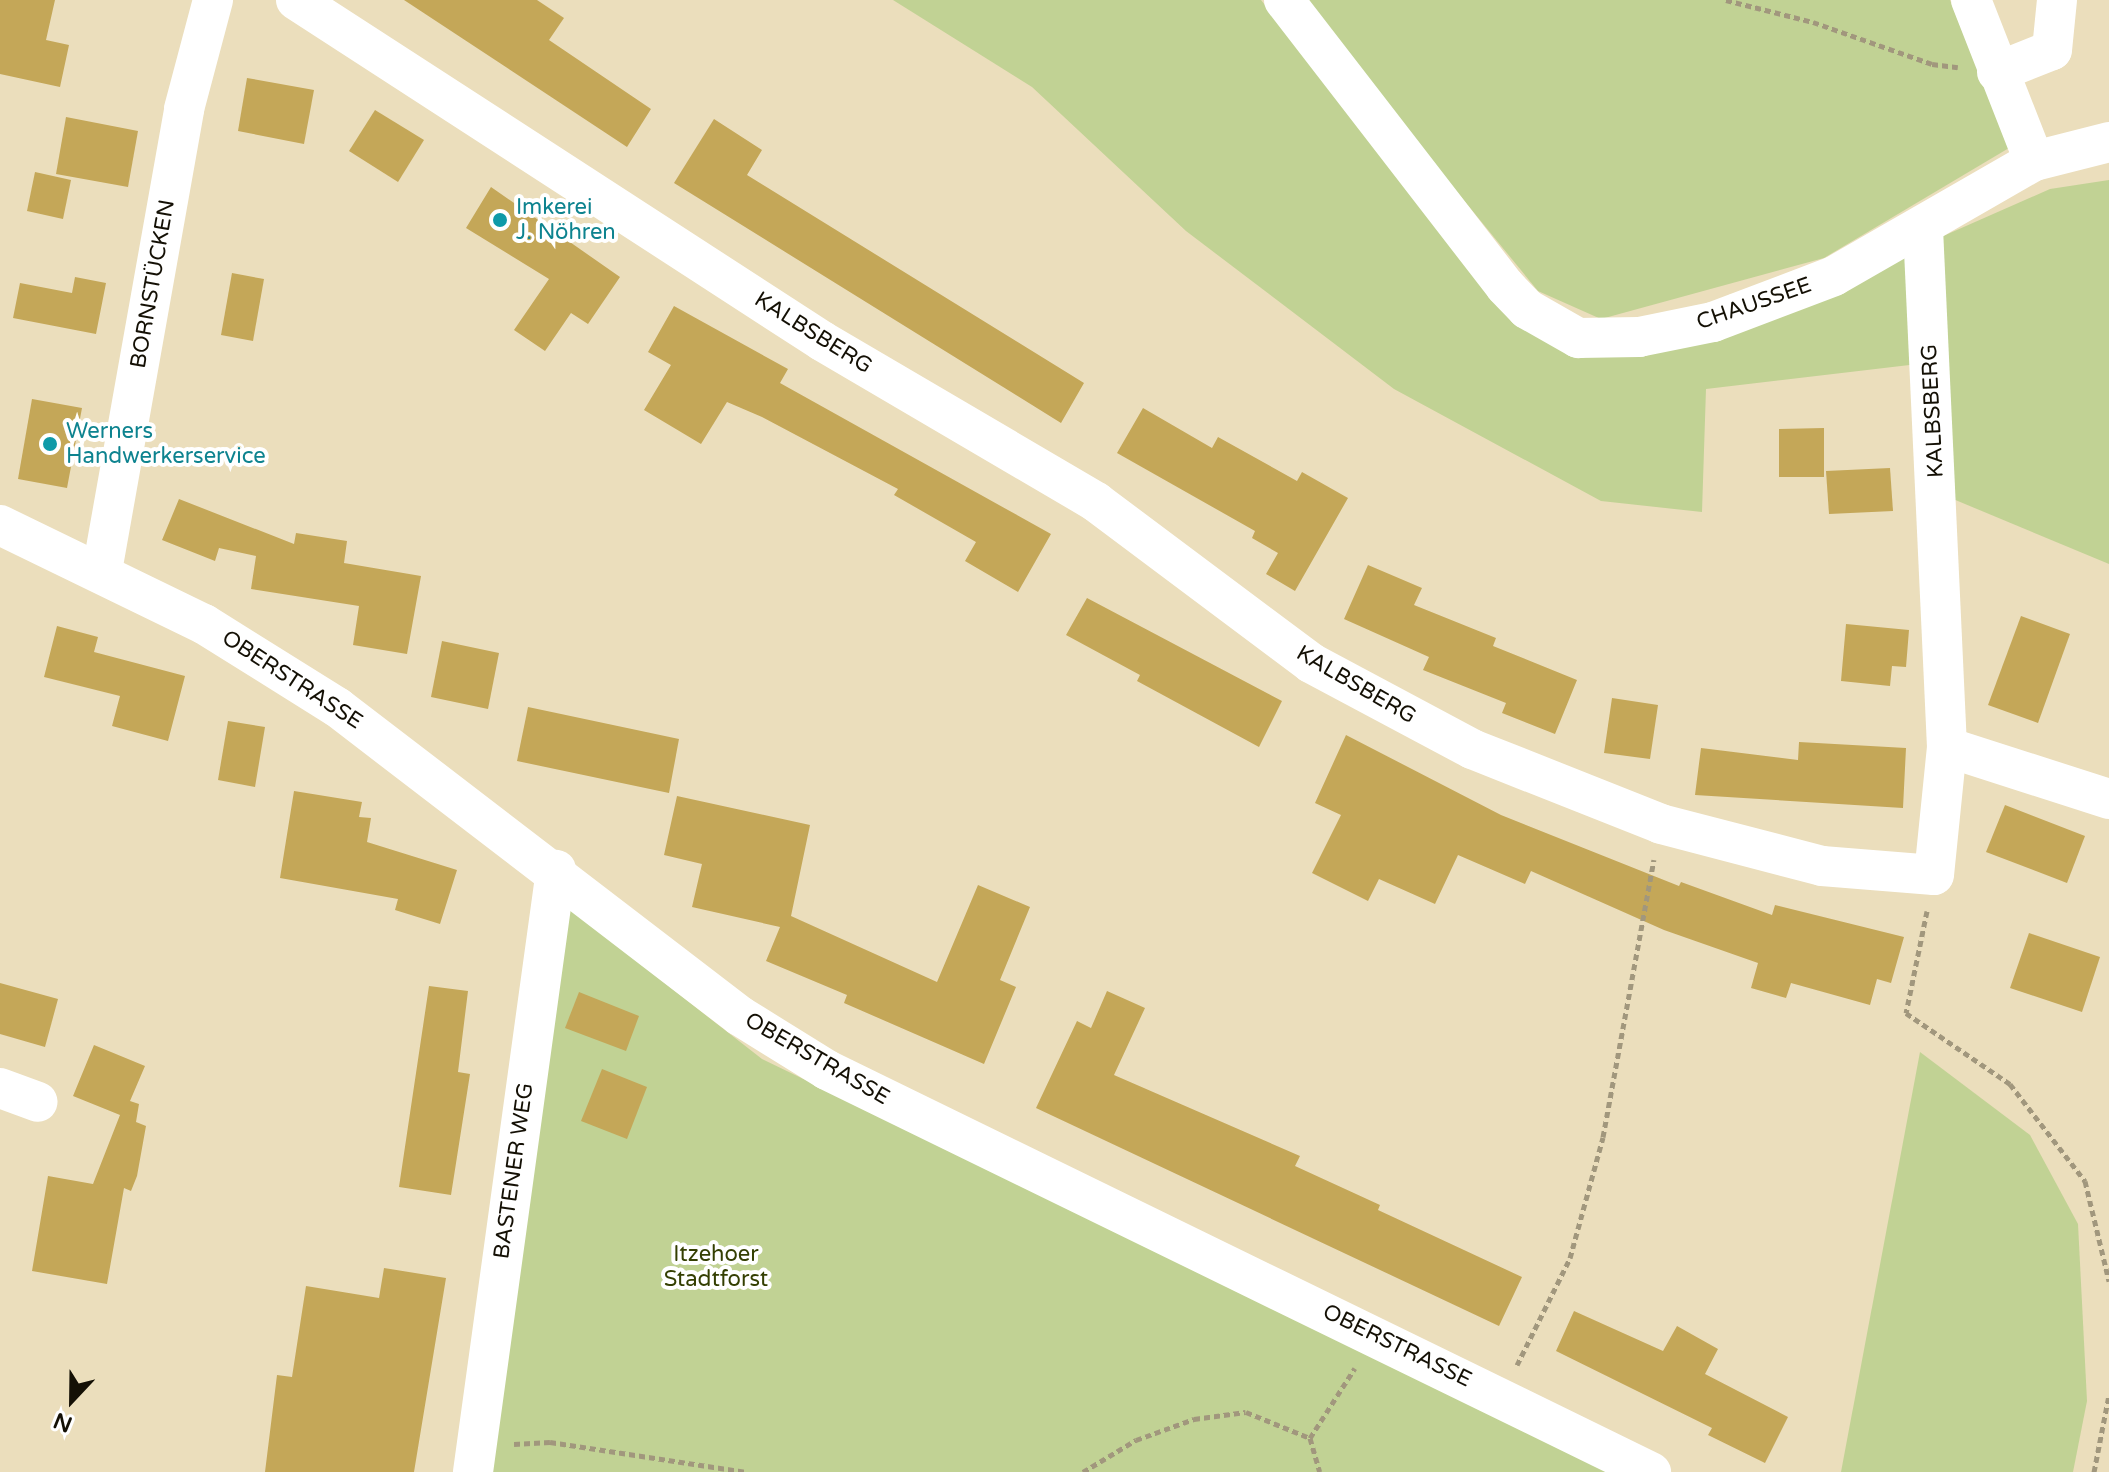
<!DOCTYPE html>
<html>
<head>
<meta charset="utf-8">
<style>
  body { margin:0 }
  #map { position:relative; width:2109px; height:1472px; overflow:hidden; background:#ebdebc; font-family:"Varela Round",sans-serif }
  div>[style] { position:absolute }
  .green>* { inset:0; background:#c1d294 }
  .building>* { inset:0; background:#c4a758 }
  .path>* { height:5px; margin-top:-2.5px; transform-origin:0; background:repeating-linear-gradient(90deg,#a1977d 0 6px,transparent 0 10px) }
  .minor>* { height:40px; margin:-20px; padding:0 20px; transform-origin:20px; border-radius:20px; background:#fff }
  .dots>* { width:22px; height:22px; translate:-50% -50%; box-sizing:border-box; border:4px solid #fff; border-radius:50% }
  span { translate:-50% -50%; white-space:nowrap; text-align:center; line-height:1.15; -webkit-text-stroke:8px #fff; paint-order:stroke }
  .culture-label { font-size:22px; color:#0d838f }
  .left { translate:0 -50%; text-align:left }
  .street-label { font-size:22px; color:#141005 }
  .park-label { font-size:22px; color:#343f02 }
  .north { position:absolute; left:32px; top:1360px; width:80px; height:80px; -webkit-text-stroke:6px #fff; paint-order:stroke; rotate:202deg; font-size:22px; font-weight:700; line-height:32px; text-align:center; color:#141005 }
  .north::after { content:''; display:block; margin:auto; width:28px; height:36px; background:#141005; clip-path:polygon(50% 0,100% 100%,50% 72%,0 100%) }
</style>
</head>
<body>
<div id="map">
  <div class="green">
    <div style="clip-path:polygon(893px 0,1261px 0,1504px 306px,1555px 346px,1912px 248px,1918px 364px,1706px 389px,1702px 512px,1601px 501px,1394px 389px,1186px 231px,1032px 87px)"></div>
    <div style="clip-path:polygon(1300px 0,1950px 0,2009px 148px,1824px 258px,1601px 319px,1538px 291px)"></div>
    <div style="clip-path:polygon(2109px 180px,2109px 564px,1953px 499px,1941px 237px,2050px 189px)"></div>
    <div style="clip-path:polygon(557px 899px,762px 1059px,1616px 1472px,480px 1472px)"></div>
    <div style="clip-path:polygon(1920px 1052px,2030px 1135px,2078px 1224px,2087px 1401px,2073px 1472px,1841px 1472px)"></div>
  </div>
  <div class="building">
    <div style="clip-path:polygon(0 0,55px 0,46px 40px,69px 45px,60px 87px,0 74px)"></div>
    <div style="clip-path:polygon(404px 0,537px 0,564px 18px,549px 40px,651px 109px,627px 147px)"></div>
    <div style="clip-path:polygon(247px 78px,314px 90px,304px 144px,238px 131px)"></div>
    <div style="clip-path:polygon(375px 110px,424px 140px,398px 182px,349px 151px)"></div>
    <div style="clip-path:polygon(66px 117px,138px 131px,128px 187px,56px 174px)"></div>
    <div style="clip-path:polygon(714px 119px,762px 150px,747px 175px,1084px 383px,1061px 423px,674px 183px)"></div>
    <div style="clip-path:polygon(35px 172px,71px 180px,63px 219px,27px 211px)"></div>
    <div style="clip-path:polygon(491px 187px,620px 277px,588px 324px,571px 313px,545px 351px,514px 330px,549px 279px,466px 228px)"></div>
    <div style="clip-path:polygon(232px 273px,264px 279px,253px 341px,221px 335px)"></div>
    <div style="clip-path:polygon(75px 277px,106px 283px,96px 334px,13px 318px,20px 283px,72px 293px)"></div>
    <div style="clip-path:polygon(674px 306px,788px 369px,780px 383px,1051px 534px,1018px 592px,965px 561px,976px 542px,894px 495px,898px 489px,762px 417px,727px 402px,701px 444px,644px 410px,671px 365px,648px 352px)"></div>
    <div style="clip-path:polygon(32px 399px,82px 408px,67px 488px,18px 479px)"></div>
    <div style="clip-path:polygon(1143px 408px,1212px 448px,1218px 437px,1297px 481px,1302px 472px,1348px 498px,1295px 591px,1266px 574px,1278px 553px,1252px 538px,1255px 531px,1117px 453px)"></div>
    <div style="clip-path:polygon(1824px 428px,1824px 477px,1779px 477px,1779px 429px)"></div>
    <div style="clip-path:polygon(1890px 468px,1893px 511px,1829px 514px,1826px 471px)"></div>
    <div style="clip-path:polygon(179px 499px,294px 544px,296px 533px,347px 541px,344px 563px,421px 576px,407px 654px,353px 645px,359px 606px,251px 589px,256px 556px,219px 548px,215px 561px,162px 540px)"></div>
    <div style="clip-path:polygon(1368px 565px,1422px 588px,1414px 605px,1496px 638px,1493px 646px,1577px 680px,1555px 734px,1502px 713px,1506px 703px,1423px 670px,1429px 657px,1344px 619px)"></div>
    <div style="clip-path:polygon(1087px 598px,1282px 701px,1259px 747px,1137px 681px,1140px 675px,1066px 635px)"></div>
    <div style="clip-path:polygon(2021px 616px,2070px 634px,2038px 723px,1988px 705px)"></div>
    <div style="clip-path:polygon(1846px 624px,1909px 630px,1906px 667px,1892px 666px,1890px 686px,1841px 681px)"></div>
    <div style="clip-path:polygon(57px 626px,98px 637px,94px 652px,185px 676px,168px 741px,112px 726px,120px 696px,44px 677px)"></div>
    <div style="clip-path:polygon(442px 641px,499px 653px,488px 709px,431px 697px)"></div>
    <div style="clip-path:polygon(1612px 698px,1658px 705px,1650px 759px,1604px 753px)"></div>
    <div style="clip-path:polygon(528px 707px,679px 739px,669px 793px,517px 761px)"></div>
    <div style="clip-path:polygon(228px 721px,265px 727px,255px 787px,218px 780px)"></div>
    <div style="clip-path:polygon(1346px 735px,1501px 815px,1679px 886px,1681px 882px,1772px 915px,1775px 905px,1904px 937px,1891px 983px,1877px 979px,1870px 1005px,1791px 983px,1786px 998px,1751px 988px,1758px 963px,1664px 930px,1531px 871px,1525px 884px,1458px 855px,1435px 904px,1379px 879px,1368px 901px,1312px 873px,1341px 815px,1315px 803px)"></div>
    <div style="clip-path:polygon(1799px 742px,1906px 748px,1903px 808px,1695px 795px,1701px 748px,1798px 760px)"></div>
    <div style="clip-path:polygon(294px 791px,362px 802px,359px 817px,371px 818px,367px 842px,457px 870px,440px 924px,395px 910px,398px 899px,280px 878px)"></div>
    <div style="clip-path:polygon(677px 796px,810px 825px,791px 916px,937px 982px,978px 885px,1030px 907px,1000px 980px,1016px 987px,984px 1064px,844px 1003px,847px 995px,766px 961px,780px 927px,692px 907px,702px 864px,664px 855px)"></div>
    <div style="clip-path:polygon(2005px 805px,2085px 836px,2067px 883px,1986px 852px)"></div>
    <div style="clip-path:polygon(2029px 933px,2100px 957px,2082px 1012px,2010px 988px)"></div>
    <div style="clip-path:polygon(0 983px,58px 999px,45px 1047px,0 1034px)"></div>
    <div style="clip-path:polygon(429px 986px,468px 991px,458px 1072px,470px 1074px,451px 1195px,399px 1187px)"></div>
    <div style="clip-path:polygon(1107px 991px,1145px 1008px,1114px 1075px,1300px 1156px,1295px 1166px,1380px 1205px,1378px 1210px,1522px 1277px,1499px 1326px,1036px 1108px,1077px 1021px,1091px 1028px)"></div>
    <div style="clip-path:polygon(579px 992px,639px 1016px,626px 1051px,565px 1028px)"></div>
    <div style="clip-path:polygon(94px 1045px,145px 1066px,130px 1101px,139px 1104px,136px 1122px,146px 1126px,137px 1176px,131px 1191px,124px 1188px,107px 1284px,32px 1271px,48px 1176px,93px 1184px,120px 1115px,73px 1096px)"></div>
    <div style="clip-path:polygon(602px 1069px,647px 1087px,627px 1139px,581px 1121px)"></div>
    <div style="clip-path:polygon(384px 1268px,446px 1278px,414px 1472px,265px 1472px,277px 1375px,292px 1377px,306px 1286px,379px 1298px)"></div>
    <div style="clip-path:polygon(1574px 1311px,1663px 1351px,1677px 1326px,1718px 1349px,1705px 1374px,1788px 1417px,1765px 1463px,1708px 1435px,1712px 1428px,1556px 1351px)"></div>
  </div>
  <div class="path">
    <div style="left:1726px;top:0;width:90px;rotate:14.2deg"></div>
    <div style="left:1813px;top:22px;width:126px;rotate:19.4deg"></div>
    <div style="left:1932px;top:64px;width:26px;rotate:7deg"></div>
    <div style="left:1927px;top:911px;width:104px;rotate:101.6deg"></div>
    <div style="left:1906px;top:1013px;width:126px;rotate:34.3deg"></div>
    <div style="left:2010px;top:1084px;width:123px;rotate:52.3deg"></div>
    <div style="left:2085px;top:1181px;width:103px;rotate:76.5deg"></div>
    <div style="left:1517px;top:1365px;width:119px;rotate:-63.6deg"></div>
    <div style="left:1570px;top:1258px;width:125px;rotate:-74.7deg"></div>
    <div style="left:1603px;top:1137px;width:282px;rotate:-79.6deg"></div>
    <div style="left:1310px;top:1438px;width:83px;rotate:-57.3deg"></div>
    <div style="left:514px;top:1444px;width:36px;rotate:-3deg"></div>
    <div style="left:550px;top:1442px;width:197px;rotate:8.7deg"></div>
    <div style="left:1083px;top:1472px;width:62px;rotate:-31.1deg"></div>
    <div style="left:1136px;top:1440px;width:62px;rotate:-19.9deg"></div>
    <div style="left:1194px;top:1419px;width:52px;rotate:-7.7deg"></div>
    <div style="left:1246px;top:1412px;width:69px;rotate:22.1deg"></div>
    <div style="left:1310px;top:1438px;width:35px;rotate:74deg"></div>
    <div style="left:2094px;top:1472px;width:78px;rotate:-79deg"></div>
  </div>
  <div class="minor">
    <div style="left:296px;top:0;width:627px;rotate:32.95deg"></div>
    <div style="left:822px;top:341px;width:318px;rotate:30.4deg"></div>
    <div style="left:1096px;top:502px;width:269px;rotate:36.8deg"></div>
    <div style="left:1311px;top:663px;width:183px;rotate:28.1deg"></div>
    <div style="left:1472px;top:749px;width:203px;rotate:21.6deg"></div>
    <div style="left:1661px;top:824px;width:166px;rotate:14.6deg"></div>
    <div style="left:1822px;top:866px;width:112px;rotate:4.6deg"></div>
    <div style="left:1934px;top:875px;width:129px;rotate:-84.2deg"></div>
    <div style="left:1947px;top:747px;width:519px;rotate:-92.65deg"></div>
    <div style="left:1284px;top:0;width:361px;rotate:52.3deg"></div>
    <div style="left:1505px;top:286px;width:32px;rotate:46deg"></div>
    <div style="left:1527px;top:309px;width:59px;rotate:29.6deg"></div>
    <div style="left:1578px;top:338px;width:61px;rotate:-0.9deg"></div>
    <div style="left:1639px;top:337px;width:76px;rotate:-11.5deg"></div>
    <div style="left:1713px;top:322px;width:129px;rotate:-20.8deg"></div>
    <div style="left:1834px;top:276px;width:231px;rotate:-29.9deg"></div>
    <div style="left:2034px;top:161px;width:77px;rotate:-14.2deg"></div>
    <div style="left:1971px;top:0;width:173px;rotate:68.6deg"></div>
    <div style="left:1997px;top:72px;width:59px;rotate:-21.8deg"></div>
    <div style="left:2052px;top:50px;width:50px;rotate:-84.3deg"></div>
    <div style="left:0;top:525px;width:227px;rotate:25.9deg"></div>
    <div style="left:204px;top:624px;width:157px;rotate:32deg"></div>
    <div style="left:337px;top:707px;width:508px;rotate:37.48deg"></div>
    <div style="left:740px;top:1016px;width:102px;rotate:31.8deg"></div>
    <div style="left:827px;top:1070px;width:917px;rotate:26.01deg"></div>
    <div style="left:102px;top:571px;width:469px;rotate:-79.9deg"></div>
    <div style="left:184px;top:109px;width:113px;rotate:-75.1deg"></div>
    <div style="left:1947px;top:747px;width:170px;rotate:17.8deg"></div>
    <div style="left:0;top:1088px;width:40px;rotate:20.2deg"></div>
    <div style="left:473px;top:1472px;width:608px;rotate:-82.15deg"></div>
  </div>
  <div class="dots">
    <div style="left:500px;top:220px;background:#0f9aa8"></div>
    <div style="left:50px;top:444px;background:#0f9aa8"></div>
  </div>
  <div class="culture-label">
    <span class="left" style="left:516px;top:220px">Imkerei<br>J. Nöhren</span>
    <span class="left" style="left:66px;top:444px">Werners<br>Handwerkerservice</span>
  </div>
  <div class="street-label">
    <span style="left:153px;top:284px;rotate:-80deg">BORNSTÜCKEN</span>
    <span style="left:1754px;top:304px;rotate:-19deg">CHAUSSEE</span>
    <span style="left:813px;top:333px;rotate:32deg">KALBSBERG</span>
    <span style="left:1933px;top:411px;rotate:-93deg">KALBSBERG</span>
    <span style="left:292px;top:680px;rotate:33deg">OBERSTRASSE</span>
    <span style="left:1356px;top:685px;rotate:30deg">KALBSBERG</span>
    <span style="left:817px;top:1059px;rotate:30deg">OBERSTRASSE</span>
    <span style="left:514px;top:1171px;rotate:-82deg">BASTENER WEG</span>
    <span style="left:1397px;top:1346px;rotate:26deg">OBERSTRASSE</span>
  </div>
  <div class="park-label">
    <span style="left:716px;top:1267px">Itzehoer<br>Stadtforst</span>
  </div>
  <div class="north">N</div>
</div>
</body>
</html>
